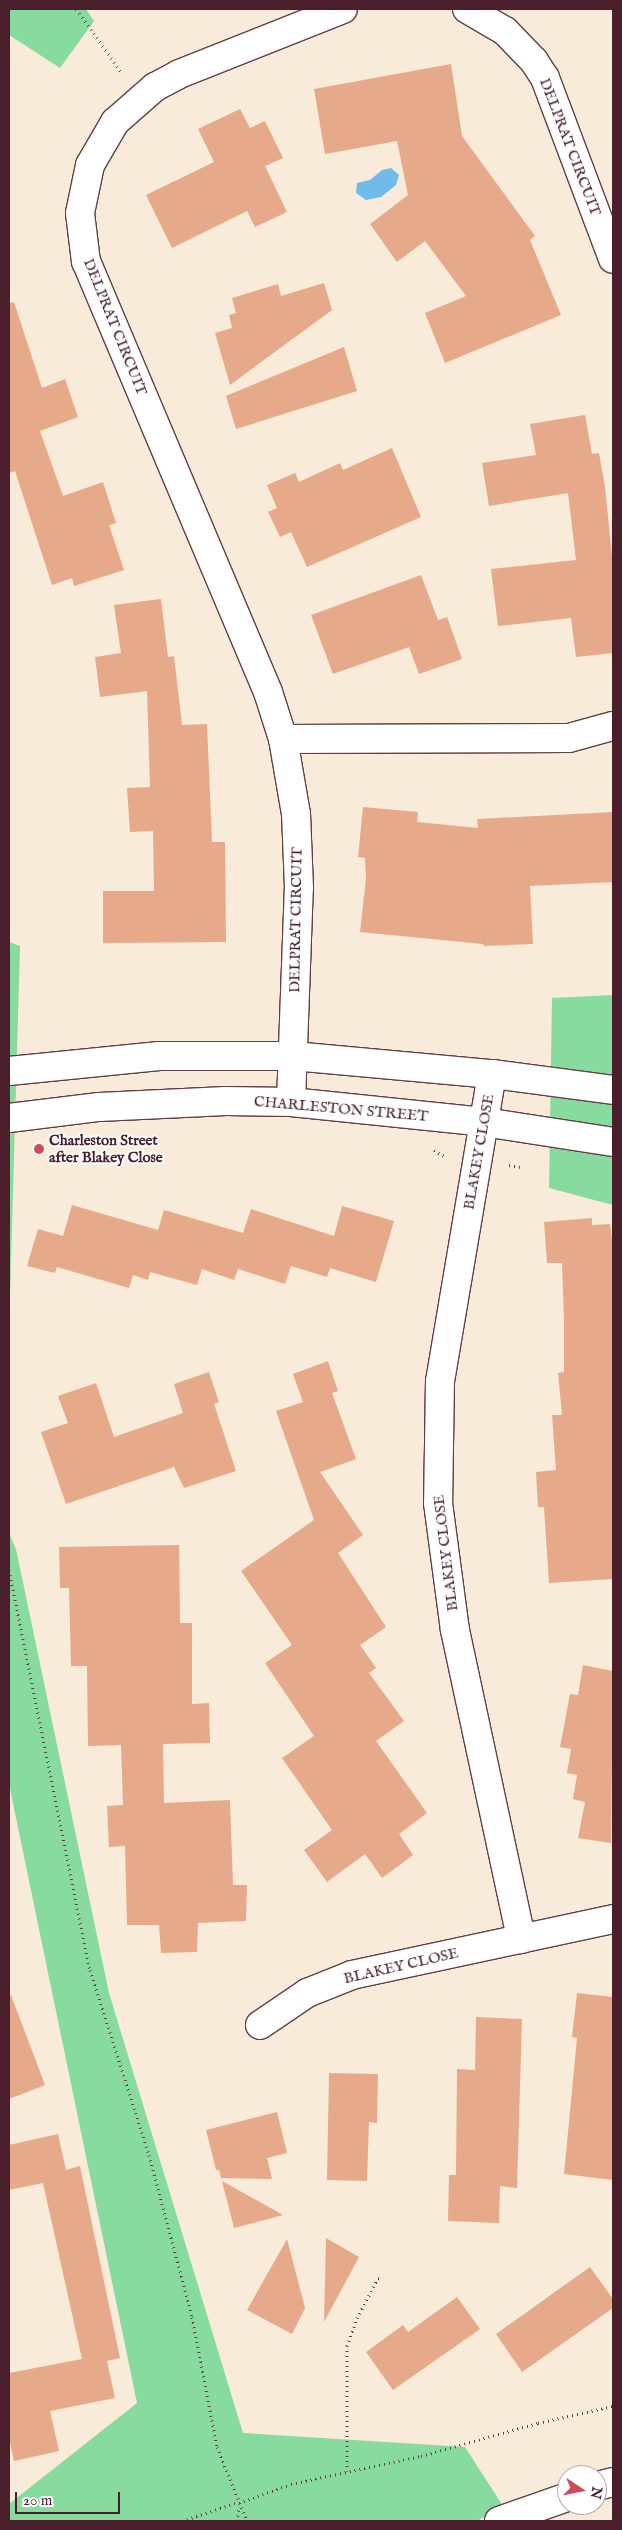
<!DOCTYPE html>
<html>
<head>
<meta charset="utf-8">
<style>
  body { margin:0 }
  #map { position:relative; width:622px; height:2530px; overflow:hidden; background:#f8ebd9; font-family:"IM FELL English",serif }
  div>[style] { position:absolute }
  .green>* { inset:0; background:#87db9e }
  .water>* { inset:0; background:#6fbbe9 }
  .building>* { inset:0; background:#e6aa8a }
  .path>* { height:3px; margin-top:-1.5px; transform-origin:0; background:repeating-linear-gradient(90deg,#643e45 0 1px,transparent 0 5px) }
  .roads { filter:drop-shadow(1px 0 #643e45) drop-shadow(-1px 0 #643e45) drop-shadow(0 1px #643e45) drop-shadow(0 -1px #643e45) }
  .minor>* { height:28px; margin:-14px; padding:0 14px; transform-origin:14px; border-radius:14px; background:#fff }
  .dots>* { width:14px; height:14px; translate:-50% -50%; box-sizing:border-box; border:2px solid #fff; border-radius:50% }
  span { translate:-50% -50%; white-space:nowrap; text-align:center; line-height:1.15; -webkit-text-stroke:4px #fff; paint-order:stroke }
  .street-label { font-size:15px; color:#4a1f2b }
  .poi-label { font-size:15px; color:#4a1f2b; font-weight:700 }
  .left { translate:0 -50%; text-align:left }
  .frame { position:absolute; inset:0; border:10px solid #4a1f2b; pointer-events:none }
  .north { position:absolute; left:557px; top:2465px; width:50px; height:50px; box-sizing:border-box; background:#fff; border:1px solid #b7a5aa; border-radius:50%; rotate:101deg; font-size:14px; font-weight:700; line-height:20px; text-align:center; color:#4a1f2b }
  .north::after { content:''; display:block; margin:auto; width:18px; height:22px; background:#d1495b; clip-path:polygon(50% 0,100% 100%,50% 72%,0 100%) }
  .scale { position:absolute; left:15px; top:2492px; width:105px; height:22px; box-sizing:border-box; border:2px solid #4a1f2b; border-top:0; padding-left:6px; font-size:15px; line-height:18px; white-space:nowrap; color:#4a1f2b; -webkit-text-stroke:4px #fff; paint-order:stroke }
</style>
</head>
<body>
<div id="map">
  <div class="green">
    <div style="clip-path:polygon(9px 9px,86px 9px,94px 21px,60px 68px,9px 35px)"></div>
    <div style="clip-path:polygon(9px 942px,20px 946px,9px 1334px)"></div>
    <div style="clip-path:polygon(613px 995px,613px 1205px,549px 1188px,552px 998px)"></div>
    <div style="clip-path:polygon(9px 1533px,16px 1549px,109px 1993px,243px 2433px,465px 2447px,503px 2506px,477px 2521px,9px 2521px,9px 2504px,137px 2403px,9px 1784px)"></div>
  </div>
  <div class="water">
    <div style="clip-path:polygon(391px 168px,399px 175px,396px 185px,381px 197px,366px 200px,356px 193px,357px 183px,370px 180px,382px 170px)"></div>
  </div>
  <div class="building">
    <div style="clip-path:polygon(451px 64px,462px 136px,535px 236px,530px 240px,561px 315px,445px 363px,425px 313px,466px 296px,425px 241px,397px 262px,370px 224px,408px 195px,397px 141px,325px 154px,314px 89px)"></div>
    <div style="clip-path:polygon(240px 109px,250px 128px,265px 121px,283px 158px,265px 166px,287px 212px,255px 227px,247px 211px,172px 248px,146px 195px,214px 162px,198px 129px)"></div>
    <div style="clip-path:polygon(324px 283px,332px 310px,230px 385px,215px 333px,232px 328px,229px 315px,236px 313px,232px 298px,278px 284px,281px 296px)"></div>
    <div style="clip-path:polygon(14px 302px,42px 388px,65px 379px,78px 417px,40px 431px,63px 496px,103px 482px,116px 523px,109px 525px,124px 570px,74px 586px,72px 578px,52px 585px,15px 471px,9px 473px,9px 303px)"></div>
    <div style="clip-path:polygon(344px 347px,357px 391px,236px 429px,226px 396px)"></div>
    <div style="clip-path:polygon(585px 415px,592px 454px,599px 453px,605px 487px,613px 566px,613px 653px,576px 657px,571px 618px,498px 626px,491px 569px,576px 560px,568px 493px,489px 506px,482px 463px,536px 455px,530px 424px)"></div>
    <div style="clip-path:polygon(392px 448px,421px 517px,307px 567px,291px 532px,280px 537px,268px 512px,277px 508px,267px 485px,295px 473px,299px 482px,340px 463px,343px 470px)"></div>
    <div style="clip-path:polygon(421px 575px,438px 620px,447px 617px,462px 659px,419px 674px,409px 647px,333px 674px,311px 615px)"></div>
    <div style="clip-path:polygon(161px 599px,168px 657px,174px 656px,182px 725px,207px 724px,212px 842px,225px 842px,226px 942px,103px 943px,103px 891px,154px 891px,153px 831px,130px 832px,127px 788px,150px 787px,147px 691px,100px 697px,95px 657px,121px 653px,114px 605px)"></div>
    <div style="clip-path:polygon(363px 807px,418px 812px,417px 822px,478px 828px,477px 819px,613px 812px,613px 882px,530px 886px,533px 944px,484px 946px,483px 944px,360px 932px,366px 878px,365px 858px,358px 857px)"></div>
    <div style="clip-path:polygon(72px 1205px,158px 1230px,164px 1210px,243px 1233px,251px 1209px,334px 1236px,342px 1206px,394px 1221px,376px 1282px,330px 1268px,327px 1277px,291px 1266px,285px 1284px,238px 1269px,234px 1280px,202px 1269px,197px 1285px,150px 1272px,148px 1280px,133px 1275px,129px 1288px,57px 1267px,55px 1273px,27px 1266px,38px 1229px,63px 1236px)"></div>
    <div style="clip-path:polygon(592px 1218px,592px 1225px,610px 1224px,613px 1246px,613px 1579px,549px 1583px,544px 1507px,538px 1507px,536px 1472px,556px 1470px,552px 1415px,562px 1415px,558px 1373px,564px 1372px,564px 1320px,562px 1263px,547px 1263px,544px 1222px)"></div>
    <div style="clip-path:polygon(328px 1361px,338px 1391px,332px 1393px,356px 1459px,320px 1472px,363px 1535px,338px 1553px,386px 1627px,360px 1645px,376px 1668px,369px 1673px,404px 1721px,376px 1741px,427px 1813px,399px 1834px,413px 1855px,382px 1878px,365px 1854px,327px 1882px,304px 1850px,332px 1830px,282px 1758px,314px 1736px,265px 1663px,292px 1645px,241px 1571px,314px 1520px,276px 1411px,303px 1402px,293px 1374px)"></div>
    <div style="clip-path:polygon(209px 1372px,219px 1402px,214px 1404px,236px 1471px,184px 1488px,174px 1467px,66px 1504px,41px 1432px,68px 1423px,58px 1396px,96px 1383px,114px 1437px,183px 1413px,174px 1384px)"></div>
    <div style="clip-path:polygon(179px 1545px,180px 1623px,192px 1623px,192px 1704px,209px 1703px,210px 1743px,163px 1744px,164px 1803px,230px 1800px,233px 1885px,247px 1885px,246px 1921px,198px 1923px,197px 1952px,161px 1953px,159px 1925px,127px 1925px,125px 1846px,109px 1847px,107px 1806px,123px 1805px,121px 1745px,88px 1746px,87px 1666px,71px 1666px,69px 1588px,60px 1588px,59px 1547px)"></div>
    <div style="clip-path:polygon(583px 1665px,613px 1671px,611px 1843px,578px 1838px,585px 1802px,573px 1799px,577px 1775px,567px 1773px,571px 1749px,560px 1747px,570px 1694px,578px 1695px)"></div>
    <div style="clip-path:polygon(577px 1993px,613px 1997px,613px 2180px,564px 2174px,577px 2038px,572px 2037px)"></div>
    <div style="clip-path:polygon(11px 1995px,45px 2085px,9px 2099px,9px 1996px)"></div>
    <div style="clip-path:polygon(476px 2017px,522px 2019px,517px 2188px,500px 2186px,499px 2223px,448px 2221px,449px 2175px,456px 2175px,457px 2069px,475px 2070px)"></div>
    <div style="clip-path:polygon(329px 2073px,378px 2074px,377px 2123px,369px 2122px,367px 2181px,327px 2180px)"></div>
    <div style="clip-path:polygon(277px 2112px,287px 2153px,267px 2158px,272px 2179px,221px 2178px,219px 2170px,216px 2170px,206px 2130px)"></div>
    <div style="clip-path:polygon(58px 2134px,66px 2170px,80px 2166px,120px 2358px,107px 2361px,115px 2398px,50px 2411px,59px 2451px,14px 2461px,9px 2438px,9px 2373px,82px 2359px,43px 2183px,9px 2190px,9px 2145px)"></div>
    <div style="clip-path:polygon(222px 2181px,283px 2215px,234px 2228px)"></div>
    <div style="clip-path:polygon(326px 2238px,359px 2257px,324px 2322px)"></div>
    <div style="clip-path:polygon(287px 2239px,305px 2308px,292px 2334px,247px 2310px)"></div>
    <div style="clip-path:polygon(590px 2267px,613px 2299px,613px 2308px,522px 2372px,496px 2334px)"></div>
    <div style="clip-path:polygon(457px 2297px,480px 2329px,393px 2390px,366px 2352px,403px 2325px,408px 2332px)"></div>
  </div>
  <div class="path">
    <div style="left:76px;top:9px;width:79px;rotate:54.3deg"></div>
    <div style="left:434px;top:1150px;width:14px;rotate:30deg"></div>
    <div style="left:509px;top:1165px;width:11px;rotate:10deg"></div>
    <div style="left:9px;top:1570px;width:408px;rotate:78.6deg"></div>
    <div style="left:90px;top:1970px;width:194px;rotate:72.3deg"></div>
    <div style="left:149px;top:2155px;width:168px;rotate:75.1deg"></div>
    <div style="left:192px;top:2317px;width:132px;rotate:79.1deg"></div>
    <div style="left:217px;top:2447px;width:80px;rotate:67.9deg"></div>
    <div style="left:347px;top:2471px;width:125px;rotate:-90deg"></div>
    <div style="left:347px;top:2346px;width:30px;rotate:-70deg"></div>
    <div style="left:357px;top:2318px;width:45px;rotate:-62.3deg"></div>
    <div style="left:378px;top:2278px;width:4px;rotate:14deg"></div>
    <div style="left:239px;top:2503px;width:55px;rotate:-20.1deg"></div>
    <div style="left:291px;top:2484px;width:133px;rotate:-12.2deg"></div>
    <div style="left:421px;top:2456px;width:122px;rotate:-15.8deg"></div>
    <div style="left:538px;top:2423px;width:77px;rotate:-12.8deg"></div>
    <div style="left:182px;top:2521px;width:59px;rotate:-18.7deg"></div>
    <div style="left:237px;top:2521px;width:14px;rotate:-82deg"></div>
  </div>
  <div class="roads">
    <div class="minor">
      <div style="left:467px;top:9px;width:44px;rotate:30.1deg"></div>
      <div style="left:505px;top:31px;width:42px;rotate:46deg"></div>
      <div style="left:534px;top:61px;width:20px;rotate:57deg"></div>
      <div style="left:545px;top:78px;width:193px;rotate:69.4deg"></div>
      <div style="left:283px;top:739px;width:286px;rotate:-0.2deg"></div>
      <div style="left:569px;top:738px;width:46px;rotate:-15.3deg"></div>
      <div style="left:9px;top:1071px;width:151px;rotate:-5.7deg"></div>
      <div style="left:159px;top:1056px;width:134px"></div>
      <div style="left:293px;top:1056px;width:200px;rotate:5.2deg"></div>
      <div style="left:492px;top:1074px;width:122px;rotate:7.5deg"></div>
      <div style="left:492px;top:1074px;width:311px;rotate:99.6deg"></div>
      <div style="left:440px;top:1381px;width:122px;rotate:90.9deg"></div>
      <div style="left:438px;top:1503px;width:128px;rotate:82.4deg"></div>
      <div style="left:455px;top:1630px;width:316px;rotate:77.9deg"></div>
      <div style="left:291px;top:1102px;width:214px;rotate:-87.9deg"></div>
      <div style="left:299px;top:888px;width:74px;rotate:-92.3deg"></div>
      <div style="left:296px;top:814px;width:76px;rotate:-99.8deg"></div>
      <div style="left:283px;top:739px;width:49px;rotate:-107.7deg"></div>
      <div style="left:268px;top:692px;width:467px;rotate:-112.9deg"></div>
      <div style="left:86px;top:262px;width:49px;rotate:-97deg"></div>
      <div style="left:80px;top:213px;width:49px;rotate:-78.2deg"></div>
      <div style="left:90px;top:165px;width:50px;rotate:-59.8deg"></div>
      <div style="left:115px;top:122px;width:53px;rotate:-41.2deg"></div>
      <div style="left:155px;top:87px;width:27px;rotate:-28deg"></div>
      <div style="left:179px;top:74px;width:176px;rotate:-21.6deg"></div>
      <div style="left:9px;top:1118px;width:91px;rotate:-7deg"></div>
      <div style="left:99px;top:1107px;width:127px;rotate:-2.7deg"></div>
      <div style="left:226px;top:1101px;width:65px;rotate:0.9deg"></div>
      <div style="left:291px;top:1102px;width:194px;rotate:5.9deg"></div>
      <div style="left:484px;top:1122px;width:131px;rotate:8.8deg"></div>
      <div style="left:260px;top:2025px;width:57px;rotate:-34.2deg"></div>
      <div style="left:307px;top:1993px;width:48px;rotate:-21.8deg"></div>
      <div style="left:352px;top:1975px;width:267px;rotate:-12.1deg"></div>
      <div style="left:597px;top:2486px;width:16px;rotate:-14deg"></div>
      <div style="left:499px;top:2521px;width:72px;rotate:-19.4deg"></div>
    </div>
  </div>
  <div class="dots">
    <div style="left:39px;top:1149px;background:#d1495b"></div>
  </div>
  <div class="street-label">
    <span style="left:570px;top:147px;rotate:69deg">DELPRAT CIRCUIT</span>
    <span style="left:115px;top:327px;rotate:68deg">DELPRAT CIRCUIT</span>
    <span style="left:296px;top:920px;rotate:-89deg">DELPRAT CIRCUIT</span>
    <span style="left:341px;top:1109px;rotate:5deg">CHARLESTON STREET</span>
    <span style="left:479px;top:1152px;rotate:-80deg">BLAKEY CLOSE</span>
    <span style="left:446px;top:1553px;rotate:-97deg">BLAKEY CLOSE</span>
    <span style="left:401px;top:1966px;rotate:-13deg">BLAKEY CLOSE</span>
  </div>
  <div class="poi-label">
    <span class="left" style="left:49px;top:1149px">Charleston Street<br>after Blakey Close</span>
  </div>
  <div class="frame"></div>
  <div class="north">N</div>
  <div class="scale">20 m</div>
</div>
</body>
</html>
